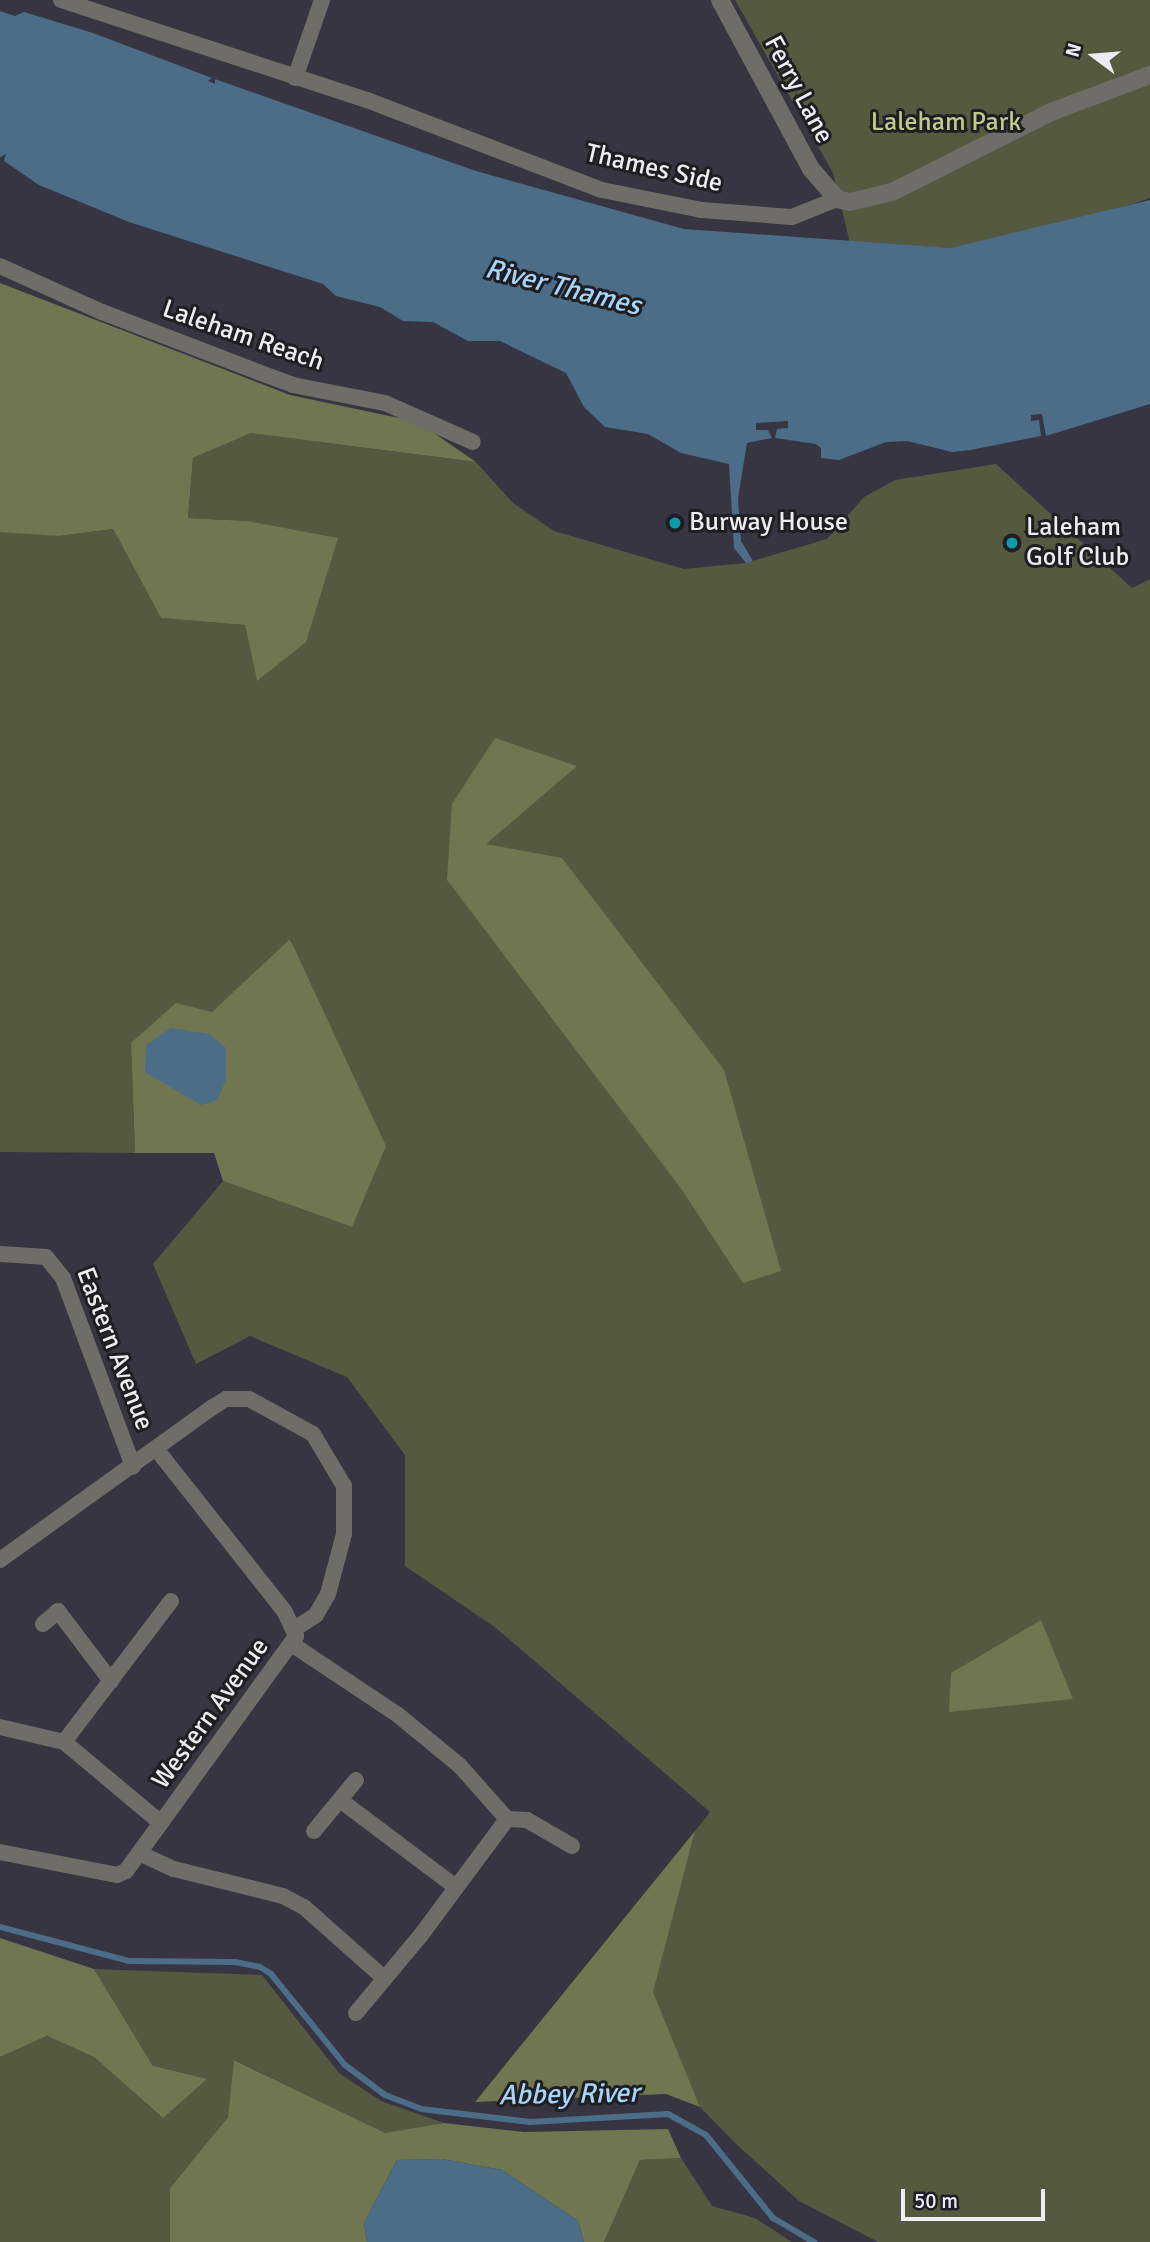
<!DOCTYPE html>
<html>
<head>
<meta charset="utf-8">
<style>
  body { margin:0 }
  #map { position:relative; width:1150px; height:2242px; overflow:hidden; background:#363541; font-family:Signika,sans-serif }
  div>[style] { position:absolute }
  .green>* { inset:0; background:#555940 }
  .forest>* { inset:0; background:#70764f }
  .water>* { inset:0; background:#4b6d88 }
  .stream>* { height:6px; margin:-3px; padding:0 3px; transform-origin:3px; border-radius:3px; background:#4b6d88 }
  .minor>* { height:16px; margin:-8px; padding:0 8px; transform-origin:8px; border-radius:8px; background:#6e6d67 }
  .tertiary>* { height:18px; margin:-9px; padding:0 9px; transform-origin:9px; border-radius:9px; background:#6e6d67 }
  .dots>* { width:19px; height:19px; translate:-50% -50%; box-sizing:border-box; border:4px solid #1e1e23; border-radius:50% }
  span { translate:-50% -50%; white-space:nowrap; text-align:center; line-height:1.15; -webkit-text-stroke:6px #1e1e23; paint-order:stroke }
  .street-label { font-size:26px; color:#ececf3 }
  .park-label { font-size:26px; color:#c0cb89 }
  .poi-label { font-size:26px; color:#ececf3 }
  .left { translate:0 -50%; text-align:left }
  .water-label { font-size:28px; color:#a7d4f9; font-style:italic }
  .north { position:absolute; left:1059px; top:21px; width:70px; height:70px; -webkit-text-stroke:5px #1e1e23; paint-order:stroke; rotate:286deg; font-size:19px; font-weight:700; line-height:28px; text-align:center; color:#ececf3 }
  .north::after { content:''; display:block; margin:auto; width:24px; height:32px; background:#ececf3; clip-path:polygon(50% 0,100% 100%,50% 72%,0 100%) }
  .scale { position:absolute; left:901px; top:2189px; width:144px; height:32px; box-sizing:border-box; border:4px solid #ececf3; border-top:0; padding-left:9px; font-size:21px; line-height:24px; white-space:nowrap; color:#ececf3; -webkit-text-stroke:5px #1e1e23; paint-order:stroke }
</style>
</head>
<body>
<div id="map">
  <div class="green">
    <div style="clip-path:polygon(735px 0,1150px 0,1150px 198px,1105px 213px,950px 248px,850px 243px,833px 173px)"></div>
    <div style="clip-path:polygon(251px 433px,476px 462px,513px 503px,554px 531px,684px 569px,746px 563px,827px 539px,864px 497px,895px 480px,996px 464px,1132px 588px,1150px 579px,1150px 2242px,878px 2242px,799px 2201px,734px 2142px,700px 2107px,652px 1992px,695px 1831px,710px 1812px,496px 1628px,405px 1566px,405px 1455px,347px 1377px,250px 1336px,196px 1364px,153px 1264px,223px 1181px,352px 1227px,291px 939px,212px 1012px,131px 1043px,135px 1153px,0 1152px,0 528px,59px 536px,113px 529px,161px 618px,245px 625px,257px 680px,248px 521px,188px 518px,193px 458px)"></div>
    <div style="clip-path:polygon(94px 1969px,262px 1975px,339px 2073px,381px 2101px,444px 2123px,385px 2134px,235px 2060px,228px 2117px,170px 2188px,170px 2242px,0 2242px,0 2057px,47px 2036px,94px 2057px,163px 2118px,153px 2066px)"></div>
    <div style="clip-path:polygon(681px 2158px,712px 2206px,755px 2218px,792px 2242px,604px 2242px,640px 2160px)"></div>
  </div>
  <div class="forest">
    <div style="clip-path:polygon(0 283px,290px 395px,418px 422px,476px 462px,251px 433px,193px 458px,188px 518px,248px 521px,338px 538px,306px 642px,257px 681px,245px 625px,161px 618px,113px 529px,59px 536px,0 532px)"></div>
    <div style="clip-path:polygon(495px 738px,577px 766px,486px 844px,562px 858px,724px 1070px,781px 1271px,743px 1283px,682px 1190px,447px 880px,452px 804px)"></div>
    <div style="clip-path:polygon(290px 939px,386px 1146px,352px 1227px,223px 1181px,214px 1153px,135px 1153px,131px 1043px,176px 1003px,212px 1012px)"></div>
    <div style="clip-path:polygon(1041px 1620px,1073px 1699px,949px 1712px,951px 1673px)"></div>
    <div style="clip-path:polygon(695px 1831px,653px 1992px,700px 2107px,666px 2094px,475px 2102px)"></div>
    <div style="clip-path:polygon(0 1938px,94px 1969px,153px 2066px,207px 2079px,163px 2118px,94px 2057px,47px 2036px,0 2057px)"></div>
    <div style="clip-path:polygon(234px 2060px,385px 2133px,444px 2123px,524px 2132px,668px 2129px,681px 2158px,640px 2160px,604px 2242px,584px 2242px,578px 2221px,502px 2170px,442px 2159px,397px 2160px,364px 2223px,367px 2242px,170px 2242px,170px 2188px,228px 2117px)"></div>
  </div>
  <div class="water">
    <div style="clip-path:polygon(0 11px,15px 16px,24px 12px,93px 33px,212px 78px,208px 81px,215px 84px,215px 79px,476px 171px,684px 229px,950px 248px,1150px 200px,1150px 404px,1046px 436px,1042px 414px,1031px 415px,1031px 421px,1039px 420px,1041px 436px,971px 450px,952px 452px,907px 441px,886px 442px,839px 460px,821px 458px,821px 448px,816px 444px,775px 438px,777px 429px,788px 428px,788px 421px,756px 423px,756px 430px,768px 430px,772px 438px,747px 443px,738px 498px,741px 541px,753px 561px,746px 563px,734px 548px,729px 464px,681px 453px,648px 434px,605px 427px,584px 407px,566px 373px,500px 341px,468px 341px,433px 322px,403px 321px,380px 307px,336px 296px,323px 284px,129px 222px,39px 185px,4px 161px,6px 154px,0 157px)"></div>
    <div style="clip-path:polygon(171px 1028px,209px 1034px,226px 1048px,226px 1080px,217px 1100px,201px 1105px,145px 1072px,146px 1045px)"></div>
    <div style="clip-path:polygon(442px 2159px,502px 2170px,578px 2221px,584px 2242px,367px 2242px,364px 2223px,397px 2160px)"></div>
  </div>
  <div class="stream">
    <div style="left:0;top:1927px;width:133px;rotate:14.8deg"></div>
    <div style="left:129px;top:1961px;width:106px;rotate:0.5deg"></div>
    <div style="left:235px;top:1962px;width:25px;rotate:11deg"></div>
    <div style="left:260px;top:1967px;width:13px;rotate:32deg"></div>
    <div style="left:271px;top:1974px;width:117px;rotate:50.9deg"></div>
    <div style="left:345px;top:2065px;width:50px;rotate:36.9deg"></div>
    <div style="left:385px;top:2095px;width:39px;rotate:21deg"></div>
    <div style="left:421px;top:2109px;width:110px;rotate:6.8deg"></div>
    <div style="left:530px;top:2122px;width:138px;rotate:-3.3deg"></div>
    <div style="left:668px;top:2114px;width:43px;rotate:28.9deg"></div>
    <div style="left:706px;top:2135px;width:107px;rotate:51.1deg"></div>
    <div style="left:773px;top:2218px;width:48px;rotate:30.3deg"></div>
  </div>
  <div class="minor">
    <div style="left:61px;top:0;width:322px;rotate:18.1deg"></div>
    <div style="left:367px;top:100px;width:252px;rotate:21deg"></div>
    <div style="left:602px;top:190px;width:101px;rotate:11.4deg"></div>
    <div style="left:701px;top:210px;width:91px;rotate:4.4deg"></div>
    <div style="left:792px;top:217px;width:48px;rotate:-21.8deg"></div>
    <div style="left:295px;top:78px;width:83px;rotate:-70.9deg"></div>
    <div style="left:0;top:266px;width:112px;rotate:24.3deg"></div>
    <div style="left:102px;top:312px;width:167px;rotate:21deg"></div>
    <div style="left:258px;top:372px;width:37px;rotate:20deg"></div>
    <div style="left:293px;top:385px;width:94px;rotate:11.1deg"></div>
    <div style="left:385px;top:403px;width:96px;rotate:23.9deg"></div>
    <div style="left:0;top:1254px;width:46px;rotate:3.7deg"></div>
    <div style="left:46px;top:1257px;width:27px;rotate:51deg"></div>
    <div style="left:63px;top:1278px;width:201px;rotate:69.6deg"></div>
    <div style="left:0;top:1560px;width:262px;rotate:-35.7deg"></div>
    <div style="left:213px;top:1407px;width:15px;rotate:-32deg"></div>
    <div style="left:226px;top:1399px;width:23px"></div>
    <div style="left:249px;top:1399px;width:73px;rotate:28.7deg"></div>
    <div style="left:313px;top:1434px;width:61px;rotate:59.2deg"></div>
    <div style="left:344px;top:1486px;width:48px;rotate:90deg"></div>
    <div style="left:344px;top:1534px;width:62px;rotate:104.9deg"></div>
    <div style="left:328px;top:1594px;width:24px;rotate:120deg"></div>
    <div style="left:316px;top:1615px;width:24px;rotate:147deg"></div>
    <div style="left:43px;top:1624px;width:20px;rotate:-41deg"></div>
    <div style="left:58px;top:1611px;width:88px;rotate:52.9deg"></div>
    <div style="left:293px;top:1645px;width:126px;rotate:33.7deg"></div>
    <div style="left:398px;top:1715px;width:80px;rotate:39.4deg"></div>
    <div style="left:460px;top:1766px;width:71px;rotate:48.4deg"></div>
    <div style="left:0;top:1727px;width:66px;rotate:13.2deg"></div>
    <div style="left:340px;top:1800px;width:145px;rotate:36.9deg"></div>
    <div style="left:161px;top:1823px;width:126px;rotate:-140.1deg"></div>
    <div style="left:64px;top:1742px;width:177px;rotate:-52.8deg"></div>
    <div style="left:314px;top:1831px;width:66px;rotate:-50.5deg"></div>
    <div style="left:0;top:1852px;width:119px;rotate:11.1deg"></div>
    <div style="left:117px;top:1875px;width:10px;rotate:-24deg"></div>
    <div style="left:126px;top:1871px;width:290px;rotate:-54.1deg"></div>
    <div style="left:296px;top:1636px;width:26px;rotate:-115deg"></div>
    <div style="left:285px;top:1612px;width:206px;rotate:-128.3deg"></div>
    <div style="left:139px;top:1853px;width:38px;rotate:25deg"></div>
    <div style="left:174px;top:1869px;width:112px;rotate:13.9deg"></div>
    <div style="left:283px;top:1896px;width:24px;rotate:28deg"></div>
    <div style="left:304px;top:1907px;width:108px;rotate:41.6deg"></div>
    <div style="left:356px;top:2013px;width:102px;rotate:-50.2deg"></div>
    <div style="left:421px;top:1935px;width:144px;rotate:-53.4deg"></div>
    <div style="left:507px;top:1819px;width:20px;rotate:3deg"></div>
    <div style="left:527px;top:1820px;width:52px;rotate:30deg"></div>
  </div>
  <div class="tertiary">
    <div style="left:720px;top:0;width:192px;rotate:61.7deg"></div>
    <div style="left:811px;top:169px;width:40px;rotate:49deg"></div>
    <div style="left:837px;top:199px;width:13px;rotate:13deg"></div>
    <div style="left:850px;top:202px;width:43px;rotate:-13.4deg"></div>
    <div style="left:892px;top:192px;width:178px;rotate:-26.7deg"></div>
    <div style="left:1051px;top:112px;width:106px;rotate:-20.5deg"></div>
  </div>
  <div class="dots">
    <div style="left:675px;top:523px;background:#0f9aa8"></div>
    <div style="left:1012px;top:543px;background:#0f9aa8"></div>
  </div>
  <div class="street-label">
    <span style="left:798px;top:90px;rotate:62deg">Ferry Lane</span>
    <span style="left:654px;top:169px;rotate:13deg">Thames Side</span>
    <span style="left:243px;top:336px;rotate:19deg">Laleham Reach</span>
    <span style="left:114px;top:1349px;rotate:69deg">Eastern Avenue</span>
    <span style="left:211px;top:1714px;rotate:-54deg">Western Avenue</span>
  </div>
  <div class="park-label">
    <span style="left:946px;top:123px">Laleham Park</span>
  </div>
  <div class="poi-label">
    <span class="left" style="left:689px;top:523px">Burway House</span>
    <span class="left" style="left:1026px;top:543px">Laleham<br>Golf Club</span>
  </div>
  <div class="water-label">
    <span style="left:563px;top:287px;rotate:14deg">River Thames</span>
    <span style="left:569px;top:2094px;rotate:-1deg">Abbey River</span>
  </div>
  <div class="north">N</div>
  <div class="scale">50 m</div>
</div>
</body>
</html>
